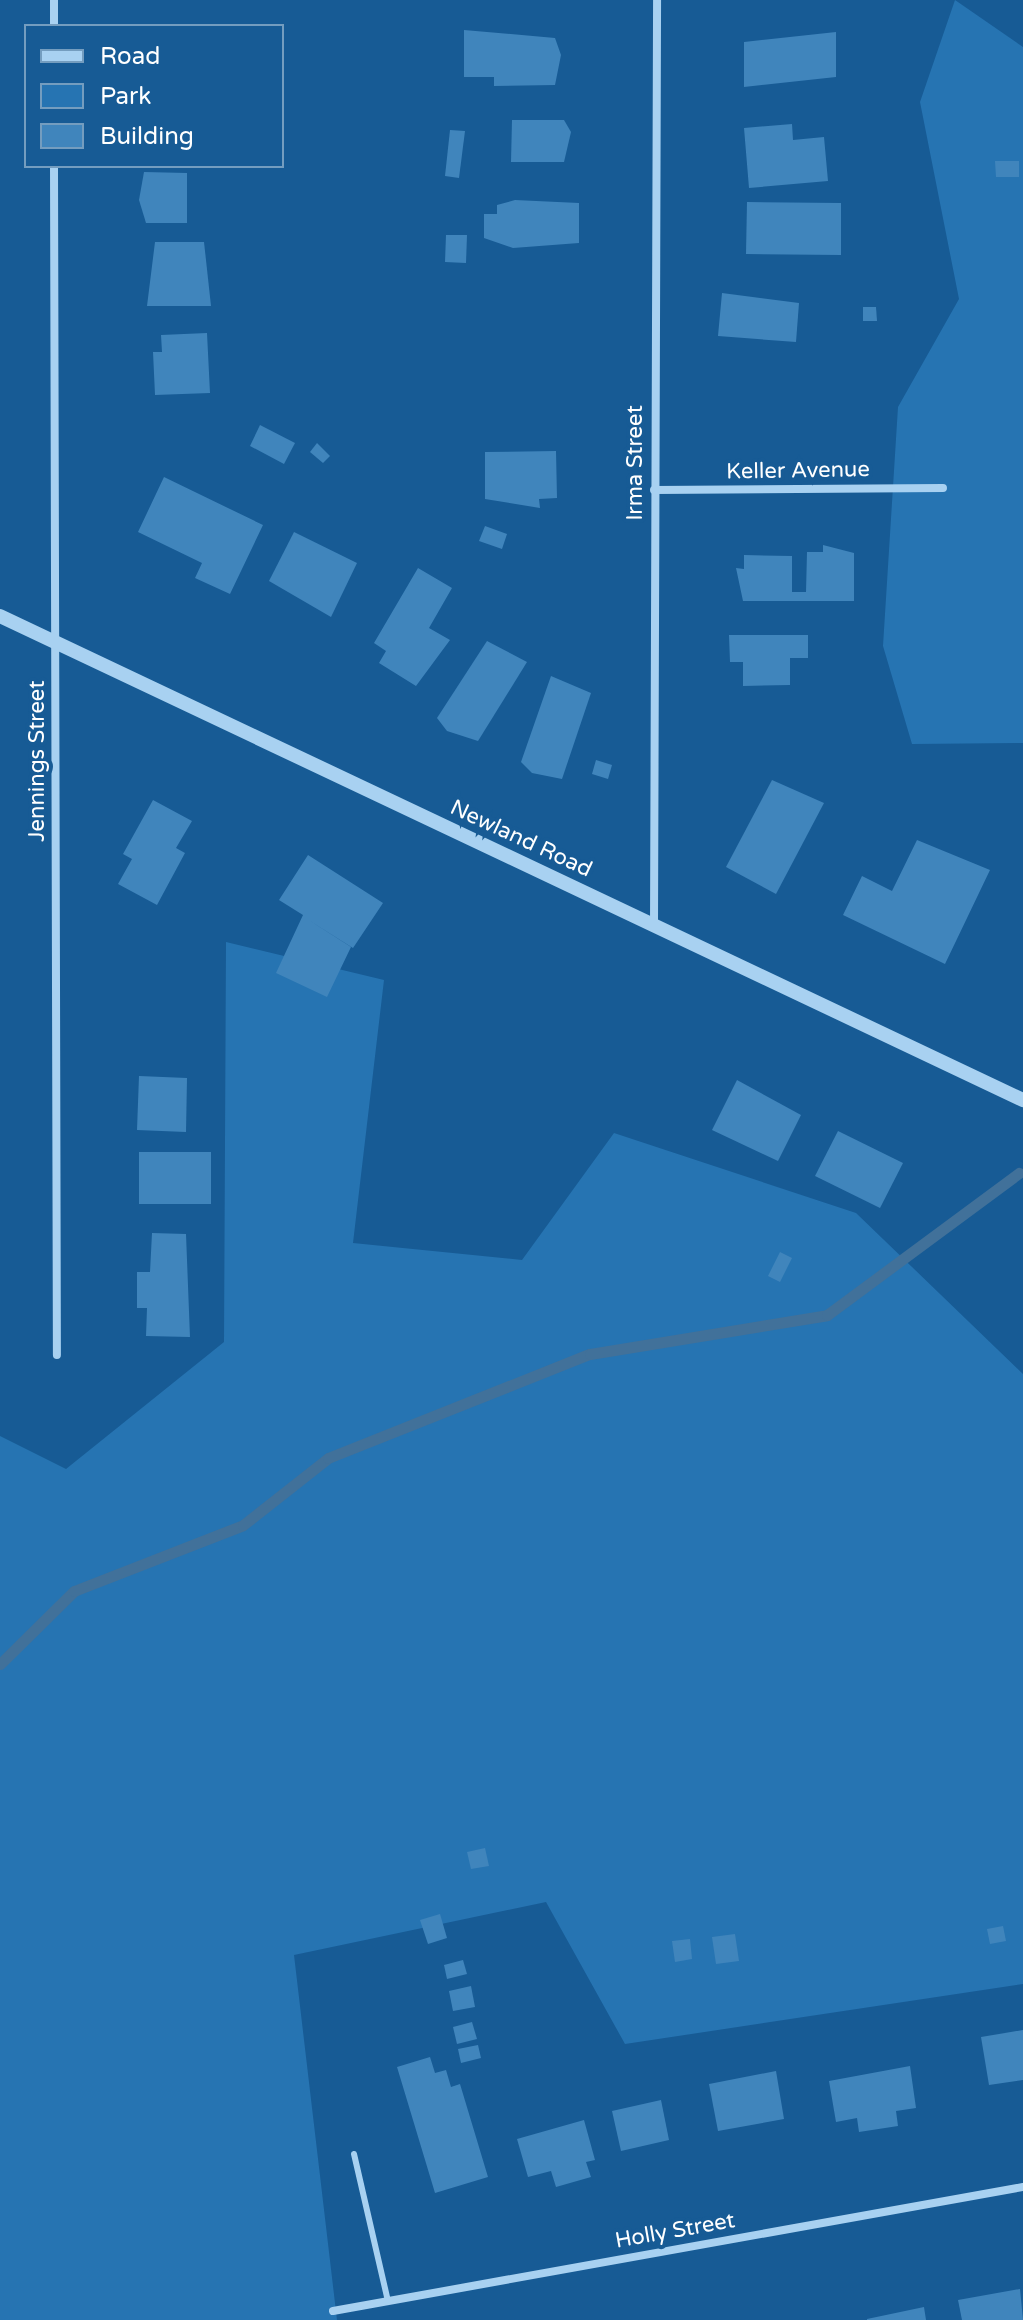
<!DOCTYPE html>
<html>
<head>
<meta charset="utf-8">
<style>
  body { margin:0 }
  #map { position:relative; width:1023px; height:2320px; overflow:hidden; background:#175b95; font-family:"Varela Round",sans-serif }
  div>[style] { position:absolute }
  .green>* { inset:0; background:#2674b2 }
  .stream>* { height:11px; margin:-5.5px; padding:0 5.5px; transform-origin:5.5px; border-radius:5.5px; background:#41719a }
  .building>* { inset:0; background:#4085bc }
  .service>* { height:6px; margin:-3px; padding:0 3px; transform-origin:3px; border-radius:3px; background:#a8d1f1 }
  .minor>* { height:8px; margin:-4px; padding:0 4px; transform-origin:4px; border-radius:4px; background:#a8d1f1 }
  .tertiary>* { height:14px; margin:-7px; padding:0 7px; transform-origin:7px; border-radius:7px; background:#a8d1f1 }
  span { translate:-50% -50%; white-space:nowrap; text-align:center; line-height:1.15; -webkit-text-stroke:8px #175b95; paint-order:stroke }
  .street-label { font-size:22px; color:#fff }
  .legend { position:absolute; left:24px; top:24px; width:260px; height:144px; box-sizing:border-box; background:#175b95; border:2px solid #749dbf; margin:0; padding:10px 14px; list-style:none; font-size:24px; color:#fff }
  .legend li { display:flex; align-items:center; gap:16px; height:40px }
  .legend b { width:40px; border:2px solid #749dbf }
</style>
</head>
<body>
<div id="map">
  <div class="green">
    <div style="clip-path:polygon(955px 0,1023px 47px,1023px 743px,912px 744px,883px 646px,898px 407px,959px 299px,920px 102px)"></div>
    <div style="clip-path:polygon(226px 942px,384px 980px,353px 1243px,522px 1260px,614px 1133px,856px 1213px,1023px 1374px,1023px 1984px,625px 2044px,546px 1902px,294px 1955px,337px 2320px,0 2320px,0 1436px,66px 1469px,224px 1342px)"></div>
  </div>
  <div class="stream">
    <div style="left:0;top:1664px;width:104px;rotate:-44.6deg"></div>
    <div style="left:74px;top:1591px;width:181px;rotate:-21.3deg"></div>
    <div style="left:243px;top:1525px;width:108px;rotate:-38.2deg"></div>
    <div style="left:328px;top:1458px;width:282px;rotate:-21.7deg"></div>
    <div style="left:590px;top:1354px;width:240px;rotate:-9.3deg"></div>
    <div style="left:827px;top:1315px;width:239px;rotate:-36.5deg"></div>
  </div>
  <div class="building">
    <div style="clip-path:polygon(464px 30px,555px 38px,561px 55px,555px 85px,494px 86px,494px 77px,464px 77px)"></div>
    <div style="clip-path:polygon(836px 32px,836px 77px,744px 87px,744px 42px)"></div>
    <div style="clip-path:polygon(512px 120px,564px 120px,571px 132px,564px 162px,511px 162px)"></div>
    <div style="clip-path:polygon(792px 124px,793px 140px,824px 137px,828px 181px,749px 188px,744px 128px)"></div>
    <div style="clip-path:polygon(450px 130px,465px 131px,459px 178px,445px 176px)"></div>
    <div style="clip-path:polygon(995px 161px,1019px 161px,1019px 177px,996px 177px)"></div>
    <div style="clip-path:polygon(144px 172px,187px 173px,187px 223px,146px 223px,139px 200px)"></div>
    <div style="clip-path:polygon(515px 200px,579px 203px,579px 243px,513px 248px,484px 238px,484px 214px,497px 214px,497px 205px)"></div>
    <div style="clip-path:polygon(747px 202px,841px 203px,841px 255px,746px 254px)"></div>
    <div style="clip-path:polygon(446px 235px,467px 235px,466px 263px,445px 262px)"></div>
    <div style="clip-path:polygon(155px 242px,204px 242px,211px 306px,147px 306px)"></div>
    <div style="clip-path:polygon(722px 293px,799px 303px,796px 342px,718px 336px)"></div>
    <div style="clip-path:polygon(863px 307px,876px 307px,877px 321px,863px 321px)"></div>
    <div style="clip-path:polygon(207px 333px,210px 393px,155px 395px,153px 352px,162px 352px,161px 335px)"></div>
    <div style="clip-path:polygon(260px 425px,295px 443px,284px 464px,250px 446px)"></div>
    <div style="clip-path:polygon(317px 443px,330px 456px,323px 463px,310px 452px)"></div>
    <div style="clip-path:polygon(556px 451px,557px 498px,539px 499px,540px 508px,485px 499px,485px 452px)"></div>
    <div style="clip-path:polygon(164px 477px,263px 525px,230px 594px,195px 578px,202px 563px,138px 532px)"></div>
    <div style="clip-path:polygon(485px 526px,507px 534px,502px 549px,479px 541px)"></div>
    <div style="clip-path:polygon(294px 532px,357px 563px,331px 617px,269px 581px)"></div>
    <div style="clip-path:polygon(823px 545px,854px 553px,854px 601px,743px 601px,736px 568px,744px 569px,744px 555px,792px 556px,792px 592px,806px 592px,807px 552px,823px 552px)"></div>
    <div style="clip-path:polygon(418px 568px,452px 588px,429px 628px,450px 640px,416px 686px,379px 663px,386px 651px,374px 643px)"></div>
    <div style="clip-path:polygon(729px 635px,808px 635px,808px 658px,790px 658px,790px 685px,743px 686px,743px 662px,730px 662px)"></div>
    <div style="clip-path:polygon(487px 641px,527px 662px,478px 741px,447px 731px,437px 718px)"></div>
    <div style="clip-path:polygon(551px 676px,591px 693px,562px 779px,532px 773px,521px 762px)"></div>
    <div style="clip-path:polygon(596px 760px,612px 765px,608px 779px,592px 774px)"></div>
    <div style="clip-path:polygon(772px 780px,824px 803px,776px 894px,726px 867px)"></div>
    <div style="clip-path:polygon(153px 800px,192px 821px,176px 848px,185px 853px,157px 905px,118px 884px,132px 859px,123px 854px)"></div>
    <div style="clip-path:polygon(917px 840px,990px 870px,945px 964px,843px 915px,862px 876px,892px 891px)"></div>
    <div style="clip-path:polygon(308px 855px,383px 903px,353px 948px,307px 919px,351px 947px,327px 997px,276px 973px,303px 915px,279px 900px)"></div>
    <div style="clip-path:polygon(139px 1076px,187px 1078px,186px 1132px,137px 1130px)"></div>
    <div style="clip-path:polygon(737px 1080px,801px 1115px,778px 1161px,712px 1130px)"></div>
    <div style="clip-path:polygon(838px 1131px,903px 1163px,880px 1208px,815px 1176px)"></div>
    <div style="clip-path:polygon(139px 1152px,211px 1152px,211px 1204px,139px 1204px)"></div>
    <div style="clip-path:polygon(152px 1233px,186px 1234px,190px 1337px,146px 1336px,147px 1308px,137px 1308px,137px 1272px,150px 1272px)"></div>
    <div style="clip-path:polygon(780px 1252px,792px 1258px,780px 1282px,768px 1276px)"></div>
    <div style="clip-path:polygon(485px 1848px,489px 1866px,471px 1869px,467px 1852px)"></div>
    <div style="clip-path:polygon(440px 1914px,447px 1938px,428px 1944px,420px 1920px)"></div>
    <div style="clip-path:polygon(1003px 1926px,1006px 1941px,990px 1944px,987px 1929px)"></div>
    <div style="clip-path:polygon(735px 1934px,739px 1961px,716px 1964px,712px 1937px)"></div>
    <div style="clip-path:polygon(690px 1939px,692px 1959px,675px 1962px,672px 1941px)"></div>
    <div style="clip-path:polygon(463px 1960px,467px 1974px,447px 1979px,444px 1965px)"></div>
    <div style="clip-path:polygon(471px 1986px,475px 2007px,453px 2011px,449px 1991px)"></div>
    <div style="clip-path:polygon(472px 2022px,477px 2039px,457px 2044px,453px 2027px)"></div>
    <div style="clip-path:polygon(1023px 2030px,1023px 2080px,989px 2085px,981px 2037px)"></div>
    <div style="clip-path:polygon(478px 2045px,481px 2058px,461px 2063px,458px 2049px)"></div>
    <div style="clip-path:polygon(430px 2057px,435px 2073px,446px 2070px,451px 2087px,460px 2084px,488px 2177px,435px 2193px,397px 2067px)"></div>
    <div style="clip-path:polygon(910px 2066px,916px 2108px,896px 2111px,898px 2126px,859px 2132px,857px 2118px,836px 2122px,829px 2081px)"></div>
    <div style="clip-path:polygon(776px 2071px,784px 2119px,718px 2131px,709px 2084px)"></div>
    <div style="clip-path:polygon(661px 2100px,669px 2140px,621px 2151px,612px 2111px)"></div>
    <div style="clip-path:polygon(584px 2120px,595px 2160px,586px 2162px,591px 2177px,556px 2187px,551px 2171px,528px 2177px,517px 2139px)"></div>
    <div style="clip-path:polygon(1020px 2289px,1023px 2320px,962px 2320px,958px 2300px)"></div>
    <div style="clip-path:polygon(924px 2307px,926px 2320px,867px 2320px,867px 2319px)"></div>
  </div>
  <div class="service">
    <div style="left:354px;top:2154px;width:151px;rotate:77deg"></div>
  </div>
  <div class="minor">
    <div style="left:54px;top:0;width:26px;rotate:90deg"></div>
    <div style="left:54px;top:166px;width:1189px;rotate:89.86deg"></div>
    <div style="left:654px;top:490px;width:289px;rotate:-0.4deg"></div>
    <div style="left:654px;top:927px;width:927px;rotate:-89.81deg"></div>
    <div style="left:333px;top:2311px;width:701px;rotate:-10.19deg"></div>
  </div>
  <div class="tertiary">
    <div style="left:0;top:616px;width:1132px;rotate:25.32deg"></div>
  </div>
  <div class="street-label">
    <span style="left:636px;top:463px;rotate:-90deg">Irma Street</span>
    <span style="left:798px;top:471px;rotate:-1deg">Keller Avenue</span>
    <span style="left:38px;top:761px;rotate:-90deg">Jennings Street</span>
    <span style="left:521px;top:839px;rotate:25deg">Newland Road</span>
    <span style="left:675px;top:2231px;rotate:-10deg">Holly Street</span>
  </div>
  <ul class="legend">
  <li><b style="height:10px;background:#a8d1f1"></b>Road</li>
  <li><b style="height:22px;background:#2674b2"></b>Park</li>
  <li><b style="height:22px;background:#4085bc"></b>Building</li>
  </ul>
</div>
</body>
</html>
